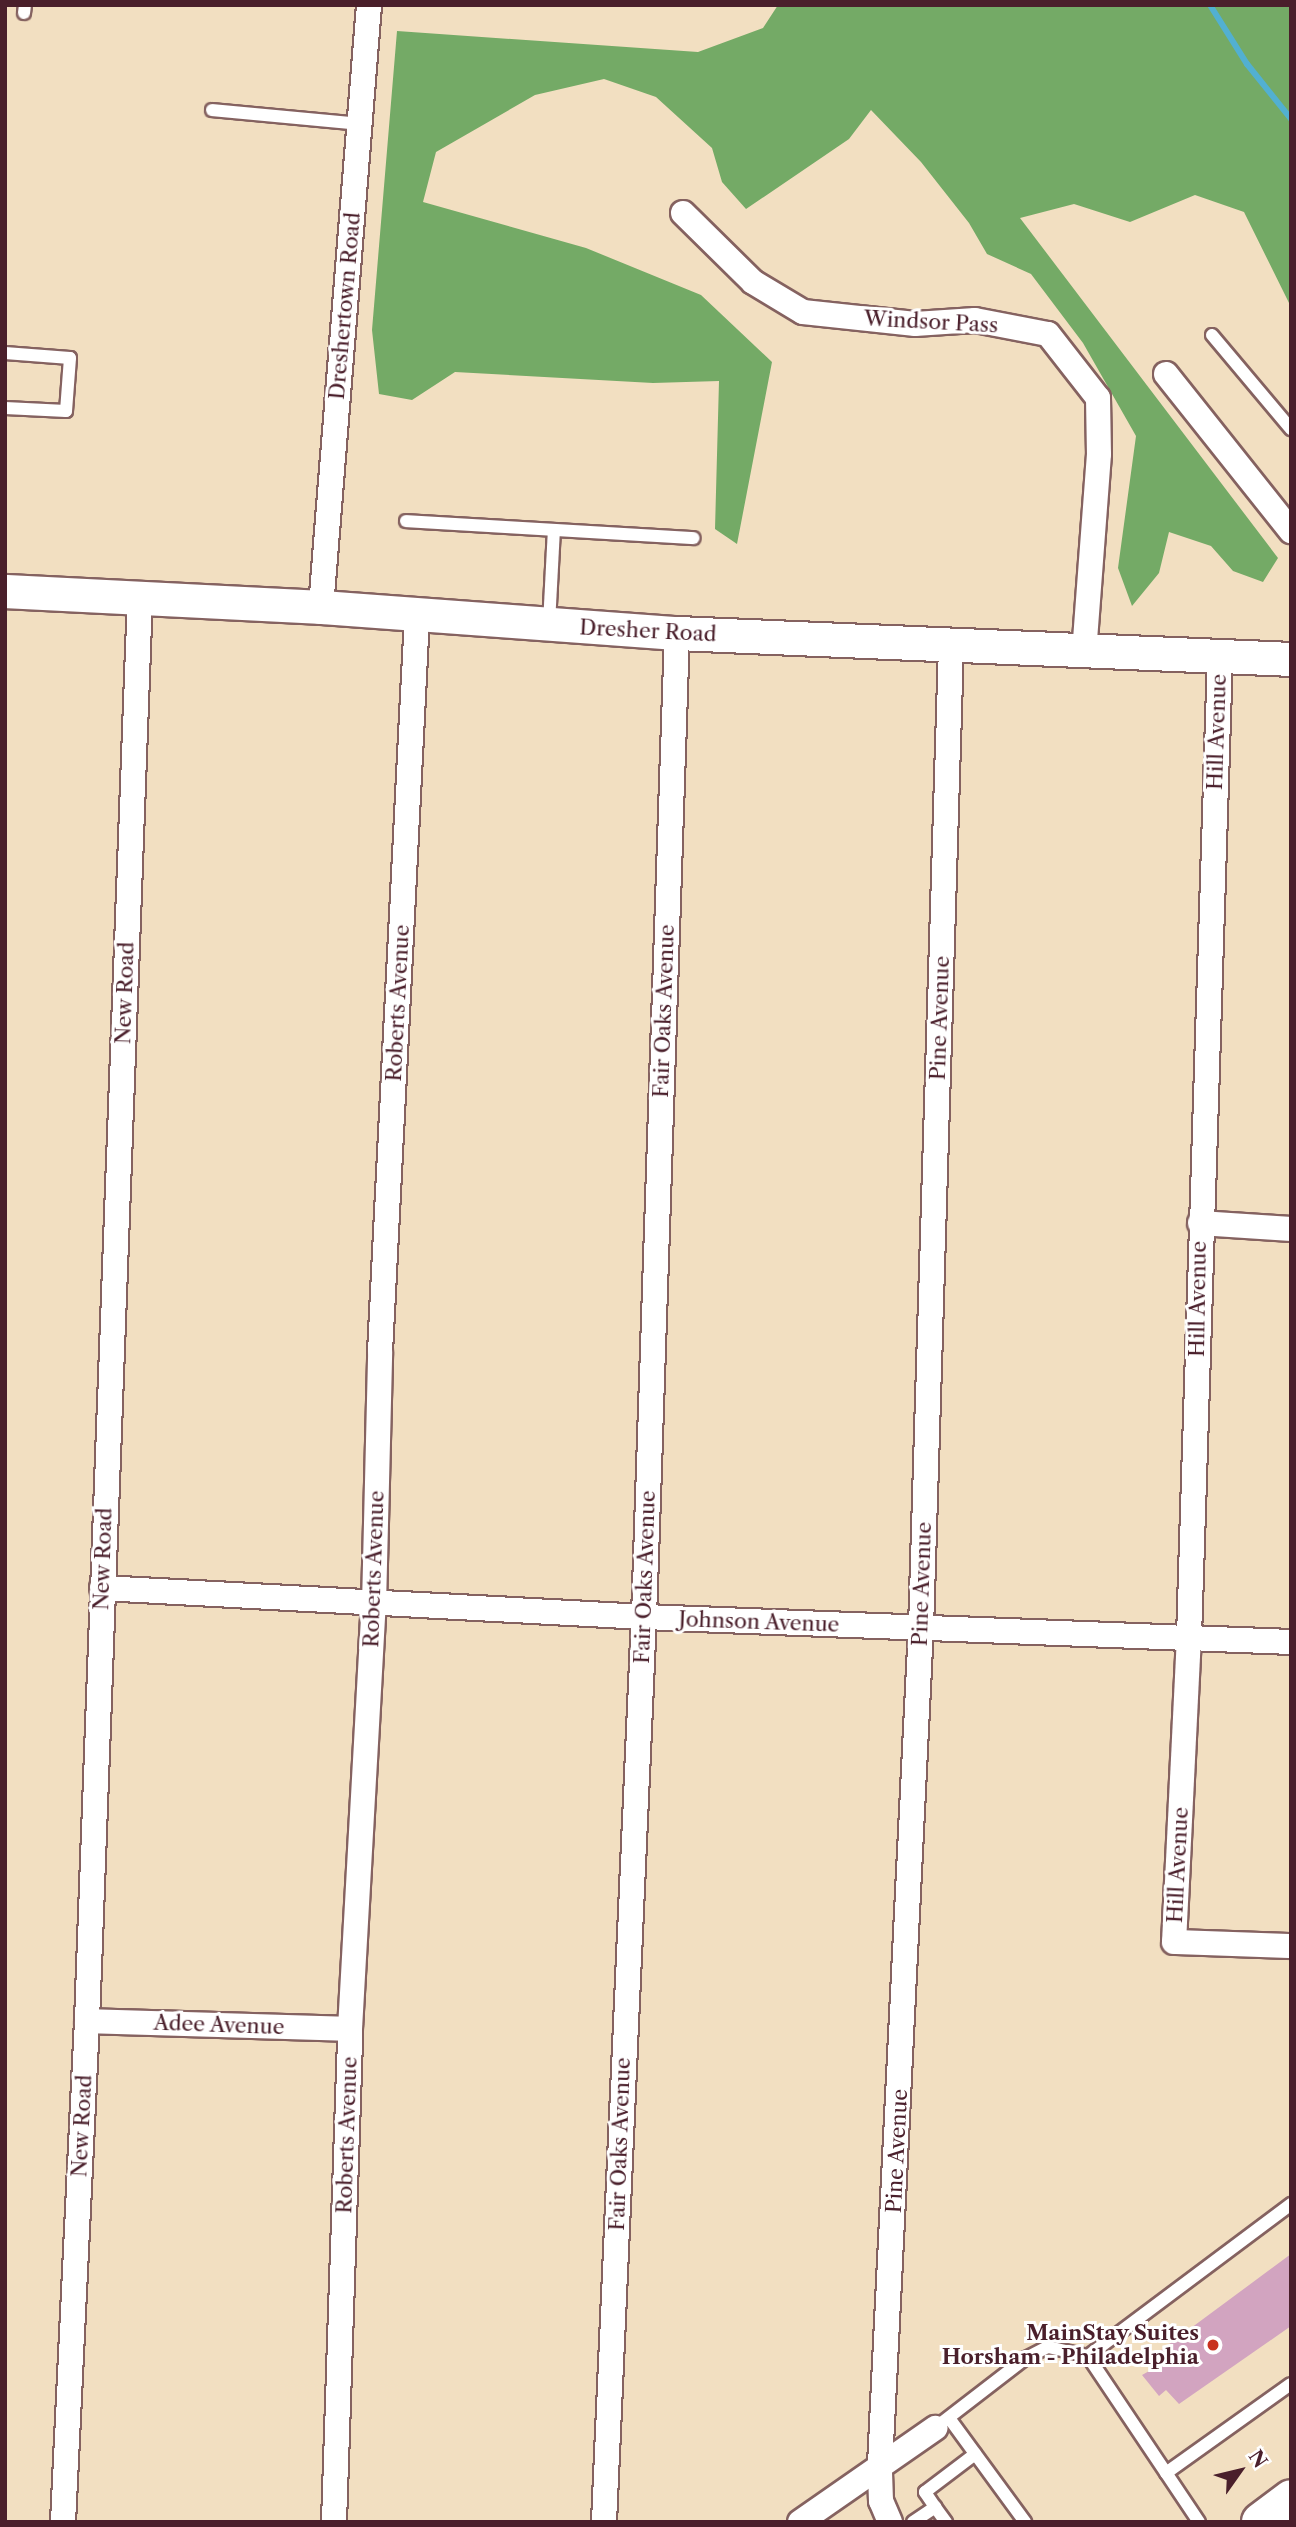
<!DOCTYPE html>
<html>
<head>
<meta charset="utf-8">
<style>
  body { margin:0 }
  #map { position:relative; width:1296px; height:2527px; overflow:hidden; background:#f2dfc1; font-family:"Libre Caslon Text",serif }
  div>[style] { position:absolute }
  .forest>* { inset:0; background:#74aa66 }
  .stream>* { height:6px; margin:-3px; padding:0 3px; transform-origin:3px; border-radius:3px; background:#52b0d1 }
  .building>* { inset:0; background:#d2a4c0 }
  .roads { filter:drop-shadow(2px 0 #856260) drop-shadow(-2px 0 #856260) drop-shadow(0 2px #856260) drop-shadow(0 -2px #856260) }
  .service>* { height:12px; margin:-6px; padding:0 6px; transform-origin:6px; border-radius:6px; background:#fff }
  .minor>* { height:24px; margin:-12px; padding:0 12px; transform-origin:12px; border-radius:12px; background:#fff }
  .secondary>* { height:33px; margin:-16.5px; padding:0 16.5px; transform-origin:16.5px; border-radius:16.5px; background:#fff }
  .trunk>* { height:38px; margin:-19px; padding:0 19px; transform-origin:19px; border-radius:19px; background:#fff }
  .dots>* { width:19px; height:19px; translate:-50% -50%; box-sizing:border-box; border:4px solid #fff; border-radius:50% }
  span { translate:-50% -50%; white-space:nowrap; text-align:center; line-height:1.15; -webkit-text-stroke:6px #fff; paint-order:stroke }
  .street-label { font-size:21px; color:#4a1f2b }
  .poi-label { font-size:21px; color:#4a1f2b; font-weight:700 }
  .right { translate:-100% -50%; text-align:right }
  .frame { position:absolute; inset:0; border:7px solid #4a1f2b; pointer-events:none }
  .north { position:absolute; left:1205px; top:2436px; width:70px; height:70px; -webkit-text-stroke:5px #fff; paint-order:stroke; rotate:56deg; font-size:19px; font-weight:700; line-height:28px; text-align:center; color:#4a1f2b }
  .north::after { content:''; display:block; margin:auto; width:24px; height:32px; background:#4a1f2b; clip-path:polygon(50% 0,100% 100%,50% 72%,0 100%) }
</style>
</head>
<body>
<div id="map">
  <div class="forest">
    <div style="clip-path:polygon(778px 5px,1291px 5px,1291px 307px,1244px 212px,1195px 195px,1130px 222px,1074px 204px,1020px 218px,1278px 558px,1263px 582px,1233px 571px,1211px 546px,1169px 532px,1159px 573px,1132px 606px,1118px 568px,1136px 436px,1083px 343px,1031px 274px,987px 254px,969px 223px,921px 162px,871px 110px,849px 139px,746px 209px,722px 182px,712px 148px,656px 97px,604px 79px,535px 95px,436px 152px,423px 202px,586px 248px,701px 295px,772px 362px,737px 544px,715px 529px,719px 381px,653px 383px,455px 372px,412px 400px,379px 394px,372px 330px,397px 31px,698px 52px,763px 28px)"></div>
  </div>
  <div class="stream">
    <div style="left:1210px;top:5px;width:70px;rotate:57.9deg"></div>
    <div style="left:1247px;top:64px;width:70px;rotate:51.3deg"></div>
  </div>
  <div class="building">
    <div style="clip-path:polygon(1291px 2254px,1291px 2326px,1179px 2404px,1166px 2390px,1159px 2396px,1142px 2375px,1151px 2370px,1145px 2362px)"></div>
  </div>
  <div class="roads">
    <div class="service">
      <div style="left:24px;top:13px;width:8px;rotate:-83deg"></div>
      <div style="left:212px;top:110px;width:149px;rotate:5.4deg"></div>
      <div style="left:1212px;top:335px;width:123px;rotate:50deg"></div>
      <div style="left:5px;top:353px;width:65px;rotate:4.4deg"></div>
      <div style="left:70px;top:358px;width:53px;rotate:94.3deg"></div>
      <div style="left:66px;top:411px;width:61px;rotate:-177.2deg"></div>
      <div style="left:406px;top:521px;width:288px;rotate:3.4deg"></div>
      <div style="left:549px;top:624px;width:94px;rotate:-87deg"></div>
      <div style="left:949px;top:2418px;width:129px;rotate:53.8deg"></div>
      <div style="left:935px;top:2428px;width:115px;rotate:-37.6deg"></div>
      <div style="left:1026px;top:2358px;width:25px;rotate:-27deg"></div>
      <div style="left:1048px;top:2347px;width:41px;rotate:12.7deg"></div>
      <div style="left:1166px;top:2473px;width:153px;rotate:-35.5deg"></div>
      <div style="left:935px;top:2507px;width:18px;rotate:-124deg"></div>
      <div style="left:925px;top:2492px;width:63px;rotate:-37.2deg"></div>
      <div style="left:913px;top:2522px;width:27px;rotate:-34deg"></div>
      <div style="left:935px;top:2507px;width:19px;rotate:54deg"></div>
      <div style="left:1199px;top:2522px;width:200px;rotate:-123.8deg"></div>
      <div style="left:1088px;top:2356px;width:254px;rotate:-36.8deg"></div>
    </div>
    <div class="minor">
      <div style="left:683px;top:213px;width:98px;rotate:44.6deg"></div>
      <div style="left:753px;top:282px;width:58px;rotate:31deg"></div>
      <div style="left:803px;top:312px;width:113px;rotate:6.1deg"></div>
      <div style="left:915px;top:324px;width:60px;rotate:-3.8deg"></div>
      <div style="left:975px;top:320px;width:74px;rotate:10.9deg"></div>
      <div style="left:1048px;top:334px;width:81px;rotate:52deg"></div>
      <div style="left:1098px;top:398px;width:56px;rotate:89deg"></div>
      <div style="left:1099px;top:454px;width:200px;rotate:94.3deg"></div>
      <div style="left:1166px;top:374px;width:201px;rotate:51.5deg"></div>
      <div style="left:321px;top:607px;width:604px;rotate:-85.44deg"></div>
      <div style="left:1220px;top:656px;width:980px;rotate:91.81deg"></div>
      <div style="left:1189px;top:1636px;width:306px;rotate:92.8deg"></div>
      <div style="left:1174px;top:1942px;width:117px;rotate:2deg"></div>
      <div style="left:1200px;top:1223px;width:91px;rotate:3.8deg"></div>
      <div style="left:102px;top:1588px;width:543px;rotate:3.06deg"></div>
      <div style="left:644px;top:1617px;width:647px;rotate:2.21deg"></div>
      <div style="left:87px;top:2021px;width:263px;rotate:1.7deg"></div>
      <div style="left:63px;top:2522px;width:502px;rotate:-87.26deg"></div>
      <div style="left:87px;top:2021px;width:1425px;rotate:-87.87deg"></div>
      <div style="left:334px;top:2522px;width:493px;rotate:-88.1deg"></div>
      <div style="left:350px;top:2029px;width:425px;rotate:-86.8deg"></div>
      <div style="left:374px;top:1605px;width:253px;rotate:-88.6deg"></div>
      <div style="left:380px;top:1352px;width:737px;rotate:-87.12deg"></div>
      <div style="left:604px;top:2522px;width:906px;rotate:-87.47deg"></div>
      <div style="left:644px;top:1617px;width:985px;rotate:-88.08deg"></div>
      <div style="left:800px;top:2522px;width:165px;rotate:-34.8deg"></div>
      <div style="left:890px;top:2522px;width:23px;rotate:-113deg"></div>
      <div style="left:881px;top:2501px;width:36px;rotate:-92deg"></div>
      <div style="left:880px;top:2465px;width:838px;rotate:-87.2deg"></div>
      <div style="left:921px;top:1628px;width:984px;rotate:-88.25deg"></div>
    </div>
    <div class="secondary">
      <div style="left:5px;top:591px;width:316px;rotate:2.9deg"></div>
      <div style="left:321px;top:607px;width:357px;rotate:4.2deg"></div>
      <div style="left:677px;top:633px;width:615px;rotate:2.42deg"></div>
    </div>
    <div class="trunk">
      <div style="left:1261px;top:2522px;width:38px;rotate:-37deg"></div>
    </div>
  </div>
  <div class="dots">
    <div style="left:1213px;top:2345px;background:#c8321e"></div>
  </div>
  <div class="street-label">
    <span style="left:345px;top:306px;rotate:-85deg">Dreshertown Road</span>
    <span style="left:931px;top:322px;rotate:3deg">Windsor Pass</span>
    <span style="left:648px;top:631px;rotate:3deg">Dresher Road</span>
    <span style="left:1217px;top:732px;rotate:-88deg">Hill Avenue</span>
    <span style="left:125px;top:993px;rotate:-88deg">New Road</span>
    <span style="left:398px;top:1003px;rotate:-87deg">Roberts Avenue</span>
    <span style="left:664px;top:1011px;rotate:-88deg">Fair Oaks Avenue</span>
    <span style="left:940px;top:1018px;rotate:-88deg">Pine Avenue</span>
    <span style="left:1198px;top:1299px;rotate:-89deg">Hill Avenue</span>
    <span style="left:103px;top:1559px;rotate:-88deg">New Road</span>
    <span style="left:374px;top:1569px;rotate:-88deg">Roberts Avenue</span>
    <span style="left:645px;top:1577px;rotate:-88deg">Fair Oaks Avenue</span>
    <span style="left:922px;top:1584px;rotate:-88deg">Pine Avenue</span>
    <span style="left:759px;top:1622px;rotate:2deg">Johnson Avenue</span>
    <span style="left:1178px;top:1865px;rotate:-87deg">Hill Avenue</span>
    <span style="left:219px;top:2025px;rotate:2deg">Adee Avenue</span>
    <span style="left:82px;top:2126px;rotate:-87deg">New Road</span>
    <span style="left:347px;top:2135px;rotate:-88deg">Roberts Avenue</span>
    <span style="left:620px;top:2144px;rotate:-88deg">Fair Oaks Avenue</span>
    <span style="left:897px;top:2151px;rotate:-87deg">Pine Avenue</span>
  </div>
  <div class="poi-label">
    <span class="right" style="left:1199px;top:2345px">MainStay Suites<br>Horsham - Philadelphia</span>
  </div>
  <div class="frame"></div>
  <div class="north">N</div>
</div>
</body>
</html>
